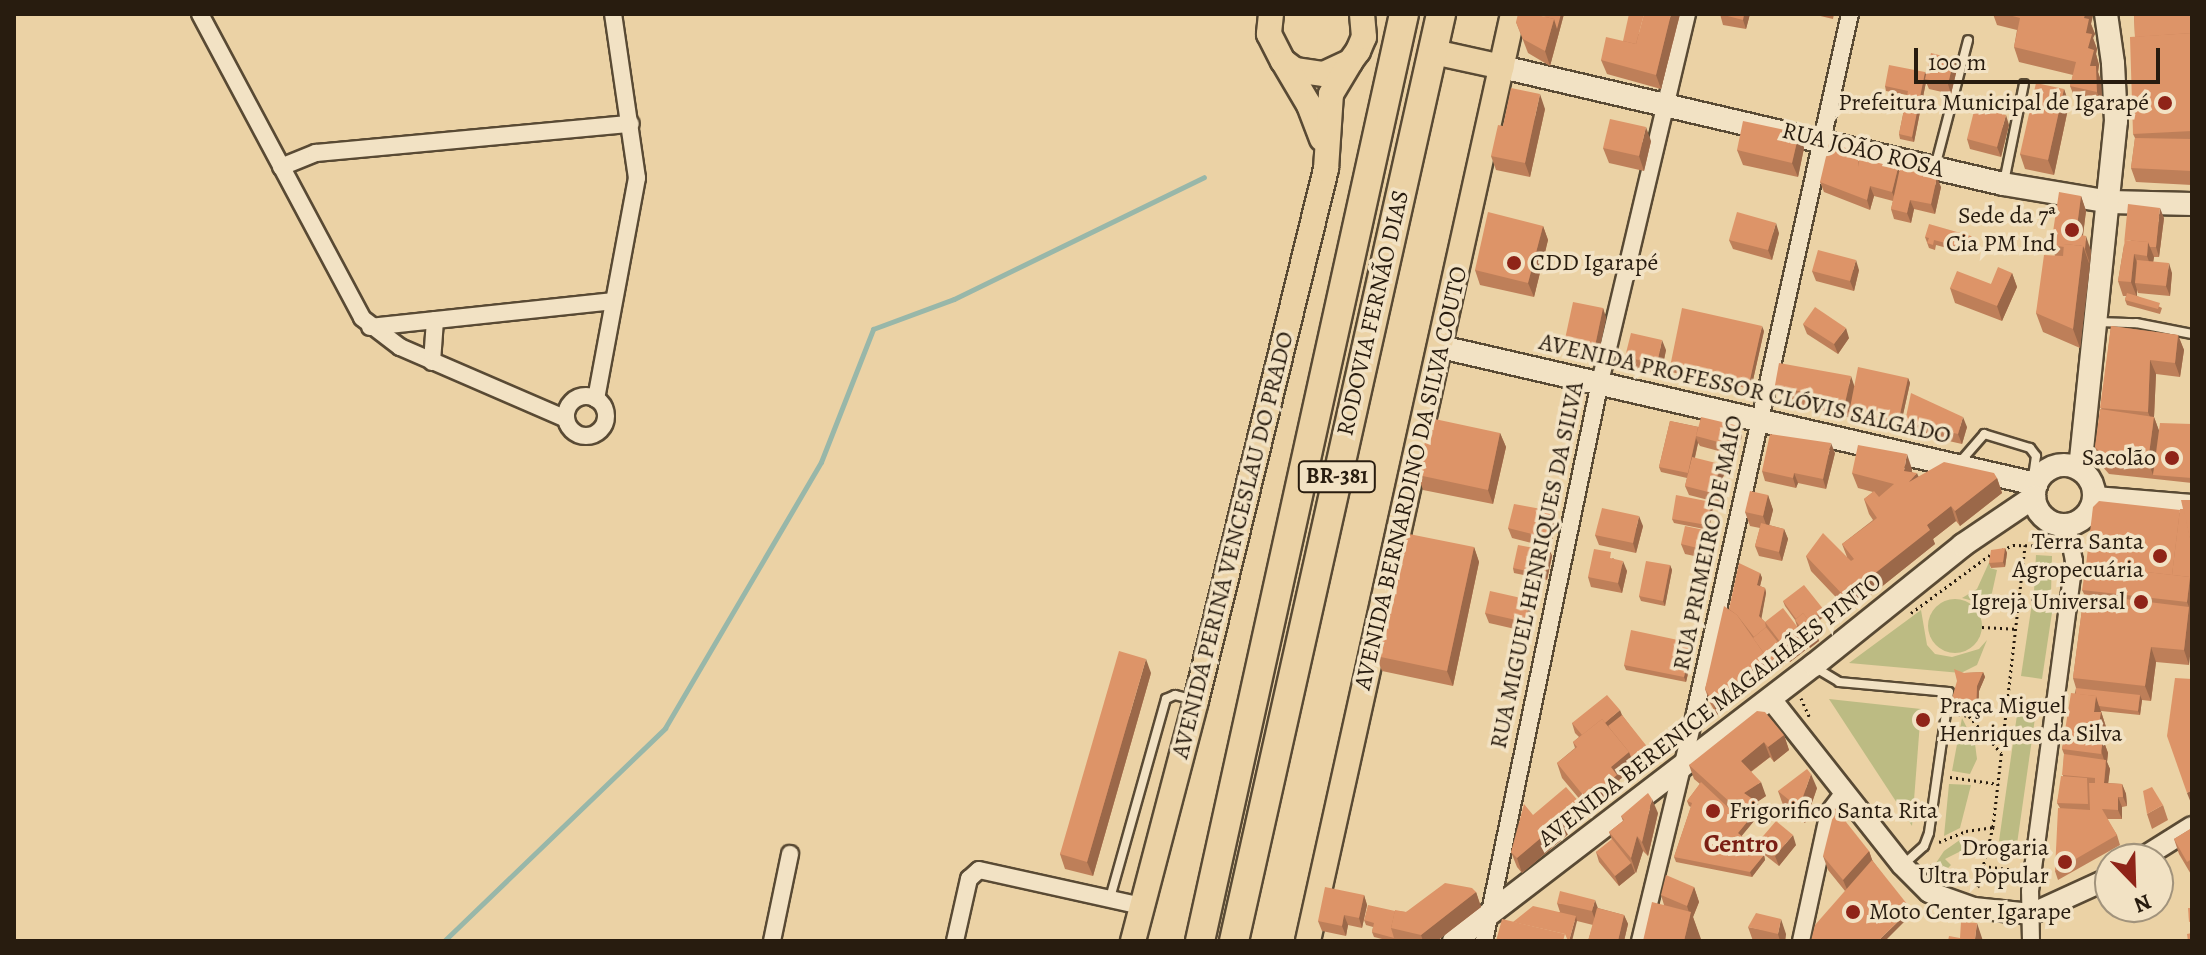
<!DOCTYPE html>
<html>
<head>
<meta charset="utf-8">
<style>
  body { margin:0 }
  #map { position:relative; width:2206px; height:955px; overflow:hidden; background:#ebd2a5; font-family:Alegreya,serif }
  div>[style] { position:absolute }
  .green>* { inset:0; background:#bcbb83 }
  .round { border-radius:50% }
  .stream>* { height:5px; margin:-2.5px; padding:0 2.5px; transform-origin:2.5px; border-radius:2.5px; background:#98b7a9 }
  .path>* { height:3px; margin-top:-1.5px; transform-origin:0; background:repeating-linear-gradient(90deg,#281c0f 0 2px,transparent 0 6px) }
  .roads { filter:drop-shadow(2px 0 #594a34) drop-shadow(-2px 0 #594a34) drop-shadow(0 2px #594a34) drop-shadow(0 -2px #594a34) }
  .service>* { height:8px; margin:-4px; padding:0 4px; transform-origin:4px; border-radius:4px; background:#f2e2c4 }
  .minor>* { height:16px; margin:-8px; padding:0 8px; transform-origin:8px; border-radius:8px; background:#f2e2c4 }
  .minor>.ring { margin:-8px; padding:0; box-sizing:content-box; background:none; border:16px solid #f2e2c4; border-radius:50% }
  .tertiary>* { height:20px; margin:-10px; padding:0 10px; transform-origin:10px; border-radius:10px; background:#f2e2c4 }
  .secondary>* { height:22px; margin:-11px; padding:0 11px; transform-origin:11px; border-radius:11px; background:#f2e2c4 }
  .secondary>.ring { margin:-11px; padding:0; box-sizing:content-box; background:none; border:22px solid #f2e2c4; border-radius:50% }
  .primary>* { height:24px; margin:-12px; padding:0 12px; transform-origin:12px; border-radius:12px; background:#ebd2a5 }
  .motorway>* { height:28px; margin:-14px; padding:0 14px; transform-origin:14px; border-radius:14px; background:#ebd2a5 }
  .wall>* { inset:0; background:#be7f59 }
  .shaded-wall>* { inset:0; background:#9b6849 }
  .building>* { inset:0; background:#dd9468 }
  .dots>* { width:22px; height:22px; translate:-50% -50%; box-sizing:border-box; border:4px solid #f2e2c4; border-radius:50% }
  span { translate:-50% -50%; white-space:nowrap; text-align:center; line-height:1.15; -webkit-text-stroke:7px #f2e2c4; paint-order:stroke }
  .shield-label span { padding:2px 6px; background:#f2e2c4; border:2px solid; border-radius:6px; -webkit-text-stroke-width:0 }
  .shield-label { font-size:22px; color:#281c0f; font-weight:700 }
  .poi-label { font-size:24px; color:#281c0f }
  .right { translate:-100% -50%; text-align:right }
  .left { translate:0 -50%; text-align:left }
  .street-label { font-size:24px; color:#281c0f }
  .neighbourhood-label { font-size:26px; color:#7a1f14; font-weight:700 }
  .frame { position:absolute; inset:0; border:16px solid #281c0f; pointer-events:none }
  .north { position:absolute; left:2094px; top:843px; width:80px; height:80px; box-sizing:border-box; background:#f2e2c4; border:2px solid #a1937c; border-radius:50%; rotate:157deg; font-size:22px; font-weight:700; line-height:32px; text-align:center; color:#281c0f }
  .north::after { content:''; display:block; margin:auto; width:28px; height:36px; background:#8f2418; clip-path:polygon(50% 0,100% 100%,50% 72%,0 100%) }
  .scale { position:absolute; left:1914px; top:48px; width:246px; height:36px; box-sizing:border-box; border:4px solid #281c0f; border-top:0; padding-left:10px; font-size:24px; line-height:28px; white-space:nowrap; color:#281c0f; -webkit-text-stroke:6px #f2e2c4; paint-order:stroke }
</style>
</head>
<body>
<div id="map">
  <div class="green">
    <div style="clip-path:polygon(2036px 555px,2052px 556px,2051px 593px,2034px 592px)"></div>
    <div style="clip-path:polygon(1991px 558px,1990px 568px,1997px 570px,1987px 616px,1973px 601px,1962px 598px,1977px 589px)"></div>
    <div class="round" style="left:1928px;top:599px;width:54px;height:54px"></div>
    <div style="clip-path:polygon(2032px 603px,2053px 606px,2042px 679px,2021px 676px)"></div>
    <div style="clip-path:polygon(1921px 610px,1927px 645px,1935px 654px,1952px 657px,1979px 649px,1987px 640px,1977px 665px,1961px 673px,1849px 663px)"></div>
    <div style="clip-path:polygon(1829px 699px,1921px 709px,1912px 826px)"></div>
    <div style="clip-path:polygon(2017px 715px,2035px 718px,2017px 844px,1999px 841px)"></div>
    <div style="clip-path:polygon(1962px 718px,1975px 744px,1977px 759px,1970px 774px,1952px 771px)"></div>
    <div style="clip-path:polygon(1949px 784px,1971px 785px,1960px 828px,1944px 836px)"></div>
    <div style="clip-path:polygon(1964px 837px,1969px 840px,1969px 847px,1945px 859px,1951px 865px,1944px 872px,1934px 866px,1944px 851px)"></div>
  </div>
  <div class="stream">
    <div style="left:444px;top:941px;width:307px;rotate:-43.9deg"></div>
    <div style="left:665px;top:728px;width:308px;rotate:-59.6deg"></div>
    <div style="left:821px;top:462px;width:143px;rotate:-68.6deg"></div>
    <div style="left:873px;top:329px;width:86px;rotate:-20.3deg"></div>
    <div style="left:954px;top:299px;width:278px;rotate:-26deg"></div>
  </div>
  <div class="path">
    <div style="left:2002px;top:550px;width:12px;rotate:-24deg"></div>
    <div style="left:2013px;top:545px;width:41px;rotate:1.4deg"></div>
    <div style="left:2019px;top:597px;width:32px;rotate:9deg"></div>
    <div style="left:1911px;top:613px;width:99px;rotate:-36.4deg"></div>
    <div style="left:1982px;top:627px;width:33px;rotate:3deg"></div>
    <div style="left:1801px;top:698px;width:20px;rotate:66deg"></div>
    <div style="left:2007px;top:701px;width:31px;rotate:7deg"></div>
    <div style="left:1958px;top:714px;width:11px;rotate:10deg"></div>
    <div style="left:1969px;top:716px;width:49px;rotate:49.1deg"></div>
    <div style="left:1950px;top:777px;width:49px;rotate:8.3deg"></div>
    <div style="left:1939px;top:842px;width:29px;rotate:-22deg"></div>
    <div style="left:1966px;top:831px;width:27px;rotate:-8deg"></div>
    <div style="left:1929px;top:865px;width:28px;rotate:32deg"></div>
    <div style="left:1983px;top:866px;width:35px;rotate:7deg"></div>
    <div style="left:1961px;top:882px;width:18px;rotate:16deg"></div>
    <div style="left:1978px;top:887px;width:62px;rotate:-76deg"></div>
    <div style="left:1993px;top:827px;width:284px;rotate:-83.5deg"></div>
  </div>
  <div class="roads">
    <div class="service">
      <div style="left:1935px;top:167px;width:131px;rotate:-75.4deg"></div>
      <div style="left:2004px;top:182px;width:100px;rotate:-78.5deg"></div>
      <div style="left:2098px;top:322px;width:38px;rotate:2deg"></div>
      <div style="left:2136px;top:323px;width:57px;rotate:11.1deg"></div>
      <div style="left:1960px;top:462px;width:37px;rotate:-49deg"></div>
      <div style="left:1984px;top:434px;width:48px;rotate:16.9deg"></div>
      <div style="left:2030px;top:448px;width:10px;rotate:53deg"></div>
      <div style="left:2036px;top:456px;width:15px;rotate:98deg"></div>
      <div style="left:2034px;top:471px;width:8px;rotate:45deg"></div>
      <div style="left:1816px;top:668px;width:27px;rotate:31deg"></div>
      <div style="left:1839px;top:682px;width:110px;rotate:5.2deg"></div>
      <div style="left:1949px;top:692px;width:142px;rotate:98.1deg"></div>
      <div style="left:1929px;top:833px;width:14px;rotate:111deg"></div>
      <div style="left:1924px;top:846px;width:28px;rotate:138deg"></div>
      <div style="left:1110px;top:898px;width:207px;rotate:-74.3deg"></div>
      <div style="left:1166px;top:699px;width:10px;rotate:-24deg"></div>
      <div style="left:1175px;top:695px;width:21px;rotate:14deg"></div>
    </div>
    <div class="minor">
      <div style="left:200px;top:14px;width:344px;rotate:61.9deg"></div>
      <div style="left:362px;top:318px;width:48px;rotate:37.3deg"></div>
      <div style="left:400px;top:347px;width:181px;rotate:23.4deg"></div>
      <div style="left:281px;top:167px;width:38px;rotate:-22deg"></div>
      <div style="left:316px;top:153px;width:316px;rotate:-5.3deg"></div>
      <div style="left:370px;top:327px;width:243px;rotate:-6.1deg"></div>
      <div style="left:432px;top:362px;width:42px;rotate:-85.9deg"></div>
      <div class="ring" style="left:566px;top:396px;width:24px;height:24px"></div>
      <div style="left:596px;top:399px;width:225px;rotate:-79.5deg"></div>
      <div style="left:637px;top:178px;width:166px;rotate:-98.3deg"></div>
      <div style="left:772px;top:941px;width:89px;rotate:-78.3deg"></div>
      <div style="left:955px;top:941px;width:64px;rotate:-77.3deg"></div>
      <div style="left:969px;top:879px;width:13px;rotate:-42deg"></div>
      <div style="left:979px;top:870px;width:166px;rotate:12.5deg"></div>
      <div style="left:1484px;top:941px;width:571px;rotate:-78.28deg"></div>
      <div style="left:1600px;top:382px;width:378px;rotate:-76.7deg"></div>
      <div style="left:1640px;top:941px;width:235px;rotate:-76.4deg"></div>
      <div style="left:1695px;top:713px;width:716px;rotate:-77.5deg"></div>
      <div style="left:1801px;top:941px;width:132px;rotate:-77.8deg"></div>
      <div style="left:1829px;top:812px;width:25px;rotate:-53deg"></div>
      <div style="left:2031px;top:941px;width:50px;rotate:-91.1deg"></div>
      <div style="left:2030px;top:891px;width:333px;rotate:-82.4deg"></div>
      <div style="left:2074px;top:561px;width:36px;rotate:-101deg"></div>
    </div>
    <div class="tertiary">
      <div style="left:1770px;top:698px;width:213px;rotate:51.7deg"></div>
      <div style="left:1902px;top:865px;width:38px;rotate:45deg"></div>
      <div style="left:1929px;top:892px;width:48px;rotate:19.6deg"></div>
      <div style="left:1974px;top:908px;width:57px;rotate:6deg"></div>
      <div style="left:2031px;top:914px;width:87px;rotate:-24.5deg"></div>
      <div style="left:2141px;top:859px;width:60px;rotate:-32.1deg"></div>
    </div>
    <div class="secondary">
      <div style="left:1502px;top:67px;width:514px;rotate:13.14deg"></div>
      <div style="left:2003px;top:184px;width:109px;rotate:9.5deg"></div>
      <div style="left:2110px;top:202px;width:82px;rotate:1.4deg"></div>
      <div style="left:1441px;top:347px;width:611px;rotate:12.97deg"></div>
      <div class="ring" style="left:2034px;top:465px;width:38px;height:38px"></div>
      <div style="left:2080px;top:469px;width:350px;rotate:-84.1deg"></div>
      <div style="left:2116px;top:121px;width:58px;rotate:-93deg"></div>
      <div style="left:2113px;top:63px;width:49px;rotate:-98.1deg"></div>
      <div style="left:2095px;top:498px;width:97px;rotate:4.7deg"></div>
      <div style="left:1454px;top:941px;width:454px;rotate:-37.5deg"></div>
      <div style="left:1814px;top:665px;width:191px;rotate:-38.8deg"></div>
      <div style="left:1963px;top:545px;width:86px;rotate:-34.1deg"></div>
    </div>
    <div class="primary">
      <div style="left:1271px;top:14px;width:20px;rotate:96deg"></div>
      <div style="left:1269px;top:34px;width:30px;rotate:63deg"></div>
      <div style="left:1283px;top:61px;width:15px;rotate:37deg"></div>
      <div style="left:1295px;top:70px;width:29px;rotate:8deg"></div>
      <div style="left:1324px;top:74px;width:29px;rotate:-25deg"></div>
      <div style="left:1350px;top:62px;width:14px;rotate:-54deg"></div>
      <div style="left:1358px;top:51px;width:15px;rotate:-67deg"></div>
      <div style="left:1364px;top:37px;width:23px;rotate:-95deg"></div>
      <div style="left:1443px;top:54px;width:60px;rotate:12.4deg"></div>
      <div style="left:1283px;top:61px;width:51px;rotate:59.4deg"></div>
      <div style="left:1309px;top:105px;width:36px;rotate:69deg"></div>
      <div style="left:1133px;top:941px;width:248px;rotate:-75.3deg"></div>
      <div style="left:1196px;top:701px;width:548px;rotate:-76.27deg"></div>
      <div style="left:1326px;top:169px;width:75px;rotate:-86.2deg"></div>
      <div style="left:1331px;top:94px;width:37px;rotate:-59deg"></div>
      <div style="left:1308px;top:941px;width:949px;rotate:-77.53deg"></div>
    </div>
    <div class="motorway">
      <div style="left:1200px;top:941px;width:949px;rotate:-77.59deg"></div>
      <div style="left:1234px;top:941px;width:950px;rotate:-77.41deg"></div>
    </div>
  </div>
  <div class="wall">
    <div style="clip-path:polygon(1564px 14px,1550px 66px,1528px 53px,1516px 22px)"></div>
    <div style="clip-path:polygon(1680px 14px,1661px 89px,1607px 74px,1601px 60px,1623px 41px)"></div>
    <div style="clip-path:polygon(1720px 14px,1750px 14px,1746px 29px,1723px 25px)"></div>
    <div style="clip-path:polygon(1812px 14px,1834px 14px,1833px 19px)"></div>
    <div style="clip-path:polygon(1993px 14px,2092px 14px,2091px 24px,2095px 34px,2093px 38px,2097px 49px,2096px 54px,2099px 65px,2098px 72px,2101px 81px,2102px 107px,2076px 101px,2070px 86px,2073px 75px,2019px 62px,2014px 47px,2017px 30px,1997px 25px)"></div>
    <div style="clip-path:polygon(2134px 14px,2192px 14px,2192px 185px,2136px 182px,2131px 168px,2135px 138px,2133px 134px,2135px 37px)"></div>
    <div style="clip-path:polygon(1954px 59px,1957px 69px,1951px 94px,1929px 89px,1926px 82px,1914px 142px,1900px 139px,1899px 134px,1907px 95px,1886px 91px,1885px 86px,1925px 72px,1926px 74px)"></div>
    <div style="clip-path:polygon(2064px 89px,2069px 104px,2054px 175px,2025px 169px,2020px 154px)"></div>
    <div style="clip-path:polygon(1545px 109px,1530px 177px,1496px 170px,1491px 156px)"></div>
    <div style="clip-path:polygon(2009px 125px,2001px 157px,1970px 149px,1967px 139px)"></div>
    <div style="clip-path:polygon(1799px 133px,1804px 148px,1798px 177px,1743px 165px,1737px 150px)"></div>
    <div style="clip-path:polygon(1651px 141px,1644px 171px,1609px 163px,1603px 148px)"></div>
    <div style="clip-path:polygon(1862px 159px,1941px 187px,1935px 214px,1914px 209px,1911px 223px,1894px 219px,1891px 209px,1893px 201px,1874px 196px,1870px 210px,1824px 192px,1820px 182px)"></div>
    <div style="clip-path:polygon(2081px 196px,2086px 211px,2083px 236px,2091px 251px,2080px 348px,2043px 332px,2036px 313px,2055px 256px,2051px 245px)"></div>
    <div style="clip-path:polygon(2164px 218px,2159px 257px,2154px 257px,2153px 262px,2172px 273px,2170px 296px,2138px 293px,2137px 290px,2137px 296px,2162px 308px,2160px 314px,2127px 305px,2125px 300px,2126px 296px,2123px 296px,2118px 281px,2124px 245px)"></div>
    <div style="clip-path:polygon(1543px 226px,1548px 240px,1534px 297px,1480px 285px,1475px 270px)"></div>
    <div style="clip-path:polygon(1779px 233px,1772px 260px,1733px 249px,1729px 240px)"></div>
    <div style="clip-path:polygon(1971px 236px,1973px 241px,1969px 254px,1936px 245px,1935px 250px,1929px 248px,1925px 237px)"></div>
    <div style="clip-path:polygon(1859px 270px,1854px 291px,1816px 281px,1812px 271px)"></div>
    <div style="clip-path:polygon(2012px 273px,2017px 287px,2002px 321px,1955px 303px,1950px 288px,1991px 284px)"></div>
    <div style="clip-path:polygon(1603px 308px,1606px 318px,1598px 356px,1569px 349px,1565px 339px)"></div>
    <div style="clip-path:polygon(1803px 324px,1849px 338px,1838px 354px,1807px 334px)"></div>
    <div style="clip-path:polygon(2111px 326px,2178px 335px,2184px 350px,2180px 377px,2156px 374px,2154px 417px,2159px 431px,2192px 424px,2192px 483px,2109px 474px,2102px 466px,2095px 447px,2101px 410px)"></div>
    <div style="clip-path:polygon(1764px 331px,1751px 389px,1671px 372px,1670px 367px)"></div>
    <div style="clip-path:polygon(1666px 350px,1661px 374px,1629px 367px,1625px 357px)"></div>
    <div style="clip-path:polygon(1908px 378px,1910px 383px,1900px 428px,1851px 418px,1780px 400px,1775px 385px,1855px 386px)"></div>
    <div style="clip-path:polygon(1670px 421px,1742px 436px,1737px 456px,1700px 446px,1698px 443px,1695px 458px,1724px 474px,1720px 488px,1722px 493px,1720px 503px,1689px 495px,1685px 486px,1687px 478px,1661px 472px,1659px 467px)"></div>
    <div style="clip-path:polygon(1905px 422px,1967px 427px,1962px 444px,1909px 432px)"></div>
    <div style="clip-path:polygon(1500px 433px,1506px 447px,1493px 504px,1423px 490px,1418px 475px)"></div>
    <div style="clip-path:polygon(1835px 453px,1826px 489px,1798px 483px,1796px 488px,1765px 481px,1762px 471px)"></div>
    <div style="clip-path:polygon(1912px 469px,1912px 472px,1919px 477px,1997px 478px,2002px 493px,1960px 526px,1956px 521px,1933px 539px,1935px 544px,1850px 612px,1811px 571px,1806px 556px,1847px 557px,1842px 544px,1873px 520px,1869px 514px,1864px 499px,1873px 492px,1858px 488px,1852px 473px)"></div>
    <div style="clip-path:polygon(1768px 495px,1773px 510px,1769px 525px,1784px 529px,1788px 539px,1782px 561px,1759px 556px,1755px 546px,1760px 528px,1750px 526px,1745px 512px)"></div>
    <div style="clip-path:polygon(2192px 500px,2189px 665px,2156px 662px,2151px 701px,2142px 700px,2140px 715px,2101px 711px,2106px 727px,2104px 742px,2108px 753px,2107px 762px,2110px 769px,2108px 783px,2122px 784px,2126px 794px,2127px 806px,2122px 807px,2122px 819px,2107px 819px,2117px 835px,2120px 845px,2058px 880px,2055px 871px,2060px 808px,2057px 803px,2063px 776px,2064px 754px,2062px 749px,2076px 688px,2073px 678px,2084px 594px,2082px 590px,2184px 509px)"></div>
    <div style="clip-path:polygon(1713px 507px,1709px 530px,1674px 523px,1672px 519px)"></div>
    <div style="clip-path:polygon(1555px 521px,1551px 548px,1512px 538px,1508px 528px)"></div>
    <div style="clip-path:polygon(1643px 526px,1636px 553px,1599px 545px,1595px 535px)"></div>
    <div style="clip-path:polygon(1714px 532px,1717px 542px,1713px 560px,1685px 554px,1681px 544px)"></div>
    <div style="clip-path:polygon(1474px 547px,1479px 562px,1453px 686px,1382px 671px,1376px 656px)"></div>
    <div style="clip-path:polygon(2005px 548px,2007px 553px,2005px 567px,1991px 568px,1989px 563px)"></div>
    <div style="clip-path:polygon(1550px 551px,1552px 556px,1547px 580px,1514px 573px,1513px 568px)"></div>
    <div style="clip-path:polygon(1613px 558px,1627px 571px,1622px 593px,1591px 587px,1588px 577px)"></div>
    <div style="clip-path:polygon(1670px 565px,1672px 570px,1665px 606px,1641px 601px,1639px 596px)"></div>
    <div style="clip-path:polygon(1760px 573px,1762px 578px,1760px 586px,1765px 588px,1766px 593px,1761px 618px,1765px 622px,1797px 626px,1795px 620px,1785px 606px,1783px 601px,1826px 615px,1813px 625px,1819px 641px,1810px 648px,1806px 642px,1808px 648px,1790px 662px,1788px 660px,1773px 671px,1770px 667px,1772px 673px,1717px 715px,1710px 703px,1705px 689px,1729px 609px)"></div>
    <div style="clip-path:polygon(1530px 600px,1533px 609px,1528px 632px,1489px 623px,1485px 613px)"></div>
    <div style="clip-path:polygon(1694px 648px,1686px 682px,1626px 670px,1624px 665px)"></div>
    <div style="clip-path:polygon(1983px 672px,1985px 677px,1979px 691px,1978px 714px,1969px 709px,1952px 710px,1950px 705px,1964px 673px)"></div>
    <div style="clip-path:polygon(1151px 673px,1093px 876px,1065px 869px,1060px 854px)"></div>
    <div style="clip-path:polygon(1622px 715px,1651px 754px,1619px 780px,1622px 790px,1592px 814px,1562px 778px,1557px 763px,1575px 748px,1573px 742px,1579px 737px,1575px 733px,1572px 723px)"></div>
    <div style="clip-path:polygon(1784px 735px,1789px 750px,1774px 762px,1770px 757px,1751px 772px,1766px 796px,1757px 802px,1763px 816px,1758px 823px,1754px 821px,1741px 836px,1764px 855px,1765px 860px,1752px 877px,1676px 862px,1674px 857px,1691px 807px,1689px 806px,1687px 801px,1700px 784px,1694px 779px,1689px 765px)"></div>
    <div style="clip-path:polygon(1817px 788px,1805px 823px,1783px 805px,1778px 791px)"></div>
    <div style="clip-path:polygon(2163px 805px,2168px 820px,2152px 829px,2147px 814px)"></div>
    <div style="clip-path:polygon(1658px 813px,1648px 856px,1643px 851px,1636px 873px,1634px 871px,1635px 873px,1619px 886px,1599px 862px,1596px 852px,1612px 840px,1609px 832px,1623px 821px,1621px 816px)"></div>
    <div style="clip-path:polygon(1533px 815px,1586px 819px,1522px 873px,1517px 867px,1511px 852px)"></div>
    <div style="clip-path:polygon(2192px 828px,2192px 876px,2179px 854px,2174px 839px)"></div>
    <div style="clip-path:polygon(1758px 842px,1796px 845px,1779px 866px,1761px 852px)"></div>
    <div style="clip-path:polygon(1869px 851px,1872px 860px,1912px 914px,1845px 891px,1828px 870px,1823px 856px)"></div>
    <div style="clip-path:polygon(1694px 887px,1699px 902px,1693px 917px,1701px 941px,1643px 941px,1664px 905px,1661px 895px)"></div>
    <div style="clip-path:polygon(1476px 892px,1481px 907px,1437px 941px,1390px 941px,1374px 937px,1372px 932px,1373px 927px,1366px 925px,1364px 920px,1395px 911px,1406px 912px)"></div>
    <div style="clip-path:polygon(1364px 895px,1367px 905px,1362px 928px,1348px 925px,1346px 936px,1322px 931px,1318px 921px)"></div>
    <div style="clip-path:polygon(1557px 903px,1598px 908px,1624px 915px,1628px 924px,1624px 941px,1588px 941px,1593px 925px,1577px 921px,1513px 922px,1560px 912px)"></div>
    <div style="clip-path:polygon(1748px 927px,1786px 934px,1785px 941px,1753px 941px)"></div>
  </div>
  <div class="shaded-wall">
    <div style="clip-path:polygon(1561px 14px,1564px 14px,1550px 66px,1545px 51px,1554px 19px)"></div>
    <div style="clip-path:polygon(1671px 14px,1680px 14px,1661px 89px,1656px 75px)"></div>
    <div style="clip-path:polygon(1744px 14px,1750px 14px,1746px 29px,1743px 20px)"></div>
    <div style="clip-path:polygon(2085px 14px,2092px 14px,2093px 16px,2091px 24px,2095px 34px,2093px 38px,2097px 49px,2096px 54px,2099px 65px,2098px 72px,2101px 81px,2102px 107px,2097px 92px,2090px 66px,2084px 18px)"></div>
    <div style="clip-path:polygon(1954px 59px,1957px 69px,1951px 94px,1948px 84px)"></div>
    <div style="clip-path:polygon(1925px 72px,1927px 77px,1925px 79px,1926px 82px,1914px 142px,1912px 137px)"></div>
    <div style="clip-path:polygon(2064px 89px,2069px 104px,2054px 175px,2048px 160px)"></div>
    <div style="clip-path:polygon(1540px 94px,1545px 109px,1530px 177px,1525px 163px)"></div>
    <div style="clip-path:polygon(2006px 115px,2009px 125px,2001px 157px,1997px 147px)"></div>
    <div style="clip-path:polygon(1646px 127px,1651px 141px,1644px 171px,1639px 156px)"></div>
    <div style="clip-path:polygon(1799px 133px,1804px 148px,1798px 177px,1792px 163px)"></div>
    <div style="clip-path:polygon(1898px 168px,1902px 178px,1896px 201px,1892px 192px)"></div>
    <div style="clip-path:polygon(1937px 177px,1941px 187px,1935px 214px,1931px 204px)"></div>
    <div style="clip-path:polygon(1870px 186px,1874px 196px,1870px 210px,1867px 200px)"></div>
    <div style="clip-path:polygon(2081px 196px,2086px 211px,2081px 249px,2076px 234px)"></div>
    <div style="clip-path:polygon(1910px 200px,1914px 209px,1911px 223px,1907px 213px)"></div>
    <div style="clip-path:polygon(2160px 208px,2164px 218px,2159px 257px,2156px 247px)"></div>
    <div style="clip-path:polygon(1776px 223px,1779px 233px,1772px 260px,1768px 250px)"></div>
    <div style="clip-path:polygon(1543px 226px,1548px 240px,1534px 297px,1528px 283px)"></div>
    <div style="clip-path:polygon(1971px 236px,1973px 241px,1969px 254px,1968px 249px)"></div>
    <div style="clip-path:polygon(2086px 236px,2091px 251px,2090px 264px,2085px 249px)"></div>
    <div style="clip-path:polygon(2148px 242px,2154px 257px,2152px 270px,2147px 256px)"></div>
    <div style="clip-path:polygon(2083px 246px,2090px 266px,2080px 348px,2073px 329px)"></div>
    <div style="clip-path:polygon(2134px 254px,2139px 269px,2135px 283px,2137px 290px,2137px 297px,2131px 282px)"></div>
    <div style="clip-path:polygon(1856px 260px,1859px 270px,1854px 291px,1850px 281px)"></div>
    <div style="clip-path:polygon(2169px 263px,2172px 273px,2170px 296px,2166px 286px)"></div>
    <div style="clip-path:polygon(2012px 273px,2017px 287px,2002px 321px,1997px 306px)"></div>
    <div style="clip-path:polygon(1603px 308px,1606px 318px,1598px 356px,1595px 346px)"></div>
    <div style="clip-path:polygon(1762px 326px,1764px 331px,1751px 389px,1749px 384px)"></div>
    <div style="clip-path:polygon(1846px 328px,1849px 338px,1838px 354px,1834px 344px)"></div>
    <div style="clip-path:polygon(2178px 335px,2184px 350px,2180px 377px,2175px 363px)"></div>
    <div style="clip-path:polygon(1662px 340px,1666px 350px,1661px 374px,1657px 364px)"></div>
    <div style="clip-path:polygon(2150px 360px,2156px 374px,2154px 417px,2161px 436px,2153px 475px,2148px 461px,2153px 425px,2148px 412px)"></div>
    <div style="clip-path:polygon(1851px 376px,1856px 391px,1849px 413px,1845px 403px)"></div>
    <div style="clip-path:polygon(1908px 378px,1910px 383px,1900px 428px,1898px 423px)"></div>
    <div style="clip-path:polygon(1963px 417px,1967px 427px,1962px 444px,1958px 434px)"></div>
    <div style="clip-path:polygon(1739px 426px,1742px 436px,1737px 456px,1733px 446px)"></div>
    <div style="clip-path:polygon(1500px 433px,1506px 447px,1493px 504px,1488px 490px)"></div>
    <div style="clip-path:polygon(1696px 438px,1698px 443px,1690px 478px,1688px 473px)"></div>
    <div style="clip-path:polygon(1831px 443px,1835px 453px,1826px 489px,1823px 479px)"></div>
    <div style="clip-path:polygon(1907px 454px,1912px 469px,1911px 480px,1917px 473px,1923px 488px,1914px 497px,1904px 471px)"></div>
    <div style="clip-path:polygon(1720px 464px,1724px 474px,1720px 488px,1722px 493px,1720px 503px,1716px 494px,1716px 483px)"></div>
    <div style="clip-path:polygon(1794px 473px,1798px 483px,1796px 488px,1793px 478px)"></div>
    <div style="clip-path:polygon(1997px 478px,2002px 493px,1960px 526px,1955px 511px)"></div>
    <div style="clip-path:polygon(1768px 495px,1773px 510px,1768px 530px,1763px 516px)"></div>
    <div style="clip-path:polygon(1711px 502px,1713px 507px,1709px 530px,1707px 525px)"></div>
    <div style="clip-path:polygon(1951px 506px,1956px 521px,1933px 539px,1935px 544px,1850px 612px,1845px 597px,1927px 525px)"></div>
    <div style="clip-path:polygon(1552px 511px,1555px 521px,1551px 548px,1548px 538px)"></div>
    <div style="clip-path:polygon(1639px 516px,1643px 526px,1636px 553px,1633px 543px)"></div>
    <div style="clip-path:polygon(1784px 529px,1788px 539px,1782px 561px,1779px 552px)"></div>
    <div style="clip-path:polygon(1714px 532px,1717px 542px,1713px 560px,1710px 551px)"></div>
    <div style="clip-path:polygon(1474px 547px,1479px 562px,1453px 686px,1447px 671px)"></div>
    <div style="clip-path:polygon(2005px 548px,2007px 553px,2005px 567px,2003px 562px)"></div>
    <div style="clip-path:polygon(1550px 551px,1552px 556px,1547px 580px,1545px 575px)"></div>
    <div style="clip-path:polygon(1623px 561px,1627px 571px,1622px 593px,1618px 583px)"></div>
    <div style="clip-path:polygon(1670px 565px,1672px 570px,1665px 606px,1663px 601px)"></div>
    <div style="clip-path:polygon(1760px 573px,1762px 578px,1759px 590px,1757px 585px)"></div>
    <div style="clip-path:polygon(2190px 577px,2192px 582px,2192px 639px,2189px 665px,2184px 650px,2189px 607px,2187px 602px)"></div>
    <div style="clip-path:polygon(1765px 588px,1766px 593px,1761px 621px,1759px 616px)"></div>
    <div style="clip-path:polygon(1530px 600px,1533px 609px,1528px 632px,1525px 622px)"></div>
    <div style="clip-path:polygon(1824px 610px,1826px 615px,1804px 632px,1802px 627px)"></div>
    <div style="clip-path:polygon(1813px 626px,1819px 641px,1810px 648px,1805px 633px)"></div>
    <div style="clip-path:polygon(1802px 633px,1808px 648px,1790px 662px,1784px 647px)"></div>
    <div style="clip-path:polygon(1692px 643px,1694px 648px,1686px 682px,1684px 677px)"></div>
    <div style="clip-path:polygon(2151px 647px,2156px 662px,2151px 701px,2145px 686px)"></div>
    <div style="clip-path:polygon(1784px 650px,1788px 660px,1773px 671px,1770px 662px)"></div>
    <div style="clip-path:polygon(1767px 658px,1772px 673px,1717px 715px,1712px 700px)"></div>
    <div style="clip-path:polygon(1146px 659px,1151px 673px,1093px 876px,1087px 862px)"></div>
    <div style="clip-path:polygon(1983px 672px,1985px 677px,1979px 691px,1978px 714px,1976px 709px,1977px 686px)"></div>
    <div style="clip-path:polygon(2140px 695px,2142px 700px,2140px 715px,2138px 711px)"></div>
    <div style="clip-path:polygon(2096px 696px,2106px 727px,2104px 742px,2108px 753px,2107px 762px,2110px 769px,2107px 793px,2104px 783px,2106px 766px,2097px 738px,2094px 712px)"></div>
    <div style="clip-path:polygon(1620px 710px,1624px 720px,1585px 739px)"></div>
    <div style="clip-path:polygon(1784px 735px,1789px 750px,1774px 762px,1768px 747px)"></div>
    <div style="clip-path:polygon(1764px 742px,1770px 757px,1746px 775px,1741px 761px)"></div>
    <div style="clip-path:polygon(1649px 749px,1651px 754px,1619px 780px,1622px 790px,1592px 814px,1587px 800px,1611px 767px,1629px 752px)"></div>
    <div style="clip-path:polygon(1811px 774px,1817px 788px,1805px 823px,1799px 808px)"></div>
    <div style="clip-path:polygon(1761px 782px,1766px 796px,1757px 802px,1763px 816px,1758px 823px,1753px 809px,1757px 802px,1749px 807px,1744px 793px)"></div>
    <div style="clip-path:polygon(2122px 784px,2126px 794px,2127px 806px,2123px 797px)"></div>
    <div style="clip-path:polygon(2192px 790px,2192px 802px,2191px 803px,2187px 793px)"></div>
    <div style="clip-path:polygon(2118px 797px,2122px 807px,2122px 819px,2118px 810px)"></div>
    <div style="clip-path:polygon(1652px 799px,1658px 813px,1648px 856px,1642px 842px)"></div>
    <div style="clip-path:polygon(1737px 799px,1743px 814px,1737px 819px,1732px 804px)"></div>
    <div style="clip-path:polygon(1581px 804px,1586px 819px,1522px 873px,1517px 858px)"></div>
    <div style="clip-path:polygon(1752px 816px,1754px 821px,1740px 838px,1738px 833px)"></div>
    <div style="clip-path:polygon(1793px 835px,1796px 845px,1779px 866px,1775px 856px)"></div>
    <div style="clip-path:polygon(1637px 836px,1643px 851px,1636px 873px,1631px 858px)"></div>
    <div style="clip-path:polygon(1869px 851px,1874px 865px,1849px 894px,1843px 880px)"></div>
    <div style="clip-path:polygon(1764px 855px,1765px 860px,1752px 877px,1750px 872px)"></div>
    <div style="clip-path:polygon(1631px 863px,1635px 873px,1619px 886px,1615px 876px)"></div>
    <div style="clip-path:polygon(1694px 887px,1699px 902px,1693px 917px,1701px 939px,1701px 941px,1684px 941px,1690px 916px,1687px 906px)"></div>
    <div style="clip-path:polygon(1476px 892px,1481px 907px,1437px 941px,1423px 941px,1421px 935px)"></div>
    <div style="clip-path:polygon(1364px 895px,1367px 905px,1362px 928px,1359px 918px)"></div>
    <div style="clip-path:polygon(1595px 900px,1600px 914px,1597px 926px,1592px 911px)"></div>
    <div style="clip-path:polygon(1911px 909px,1912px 914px,1885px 941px,1878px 941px)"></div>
    <div style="clip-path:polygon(1344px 915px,1348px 925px,1346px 936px,1342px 926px)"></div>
    <div style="clip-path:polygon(1624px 915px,1628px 924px,1624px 941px,1618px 941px)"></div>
    <div style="clip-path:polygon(1576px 916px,1577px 921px,1572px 941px,1569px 941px)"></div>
    <div style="clip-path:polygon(1781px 919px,1786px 934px,1785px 941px,1780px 941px,1778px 934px)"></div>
    <div style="clip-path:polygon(1977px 923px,1983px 941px,1976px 941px,1975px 939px)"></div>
  </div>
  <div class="building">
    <div style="clip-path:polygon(1518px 14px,1533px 14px,1554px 19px,1545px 51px,1523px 39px,1516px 22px)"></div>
    <div style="clip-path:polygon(1533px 14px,1561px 14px,1557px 29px,1554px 19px)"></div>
    <div style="clip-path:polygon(1629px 14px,1644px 14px,1636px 44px,1623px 41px)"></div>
    <div style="clip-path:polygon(1644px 14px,1671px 14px,1656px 75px,1601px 60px,1606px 37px,1636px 44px)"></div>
    <div style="clip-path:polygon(1720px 14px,1744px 14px,1743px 20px)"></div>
    <div style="clip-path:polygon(2005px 14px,2085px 14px,2084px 18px,2089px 19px,2086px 33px,2092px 34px,2088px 48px,2094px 50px,2090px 66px,2096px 66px,2097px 92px,2070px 86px,2076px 62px,2014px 47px,2020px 18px)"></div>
    <div style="clip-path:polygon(2134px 14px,2190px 14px,2192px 33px,2135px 37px)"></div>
    <div style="clip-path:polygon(2192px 33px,2192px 131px,2133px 134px,2130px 37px)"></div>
    <div style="clip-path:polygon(1931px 53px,1954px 59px,1948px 84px,1925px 79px)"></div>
    <div style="clip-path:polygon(1889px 65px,1925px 72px,1912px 137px,1899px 134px,1908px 91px,1885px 86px)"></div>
    <div style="clip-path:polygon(2036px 83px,2064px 89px,2048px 160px,2020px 154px)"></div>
    <div style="clip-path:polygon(1511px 88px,1540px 94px,1525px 163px,1491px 156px,1498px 125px,1503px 126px)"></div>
    <div style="clip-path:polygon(1975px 107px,2006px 115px,1997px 147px,1967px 139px)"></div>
    <div style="clip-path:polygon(1610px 119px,1646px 127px,1639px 156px,1603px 148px)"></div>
    <div style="clip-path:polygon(1743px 121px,1799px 133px,1792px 163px,1737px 150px)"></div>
    <div style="clip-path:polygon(2135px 138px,2192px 139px,2192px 171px,2131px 168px)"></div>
    <div style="clip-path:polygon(1829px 144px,1859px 151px,1858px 167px,1860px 158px,1898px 168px,1892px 192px,1870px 186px,1867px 200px,1820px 182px)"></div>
    <div style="clip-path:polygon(1900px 168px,1937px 177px,1931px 204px,1910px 200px,1907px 213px,1891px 209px)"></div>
    <div style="clip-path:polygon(2059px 192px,2081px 196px,2076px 234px,2086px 236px,2085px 249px,2083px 246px,2064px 244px,2064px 247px,2051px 245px)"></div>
    <div style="clip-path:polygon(2128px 204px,2160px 208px,2156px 247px,2150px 247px,2148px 242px,2125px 240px,2124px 244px)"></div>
    <div style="clip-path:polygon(1488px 212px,1543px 226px,1528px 283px,1475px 270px)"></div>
    <div style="clip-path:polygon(1737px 212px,1776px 223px,1768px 250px,1729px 240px)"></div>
    <div style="clip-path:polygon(1929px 224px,1971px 236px,1968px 249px,1934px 240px,1933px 245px,1927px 243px,1929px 238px,1925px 237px)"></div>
    <div style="clip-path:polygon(2125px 240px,2148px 242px,2147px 256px,2134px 254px,2131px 282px,2118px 281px)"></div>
    <div style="clip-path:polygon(2064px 244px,2083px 246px,2073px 329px,2036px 313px,2044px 255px,2063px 256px)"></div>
    <div style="clip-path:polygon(1818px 250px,1856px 260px,1850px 281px,1812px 271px)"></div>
    <div style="clip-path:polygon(2137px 260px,2169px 263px,2166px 286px,2135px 283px)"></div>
    <div style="clip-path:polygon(1998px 267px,2012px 273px,1997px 306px,1950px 288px,1957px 271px,1991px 284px)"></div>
    <div style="clip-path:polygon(2127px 293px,2160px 303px,2158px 309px,2125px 300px)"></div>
    <div style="clip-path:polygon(1573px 302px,1603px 308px,1595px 346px,1565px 339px)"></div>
    <div style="clip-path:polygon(1815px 307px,1846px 328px,1834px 344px,1803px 324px)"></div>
    <div style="clip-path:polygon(1682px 308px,1762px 326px,1749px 384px,1670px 367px)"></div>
    <div style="clip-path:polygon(2111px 326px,2178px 335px,2175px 363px,2150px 360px,2148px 412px,2100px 408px)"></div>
    <div style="clip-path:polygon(1631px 333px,1662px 340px,1657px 364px,1625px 357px)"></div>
    <div style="clip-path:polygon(1779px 363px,1851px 376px,1845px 403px,1775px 385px)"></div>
    <div style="clip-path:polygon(1858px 367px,1908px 378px,1898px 423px,1849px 413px)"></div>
    <div style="clip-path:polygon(1911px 393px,1963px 417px,1958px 434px,1905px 422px)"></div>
    <div style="clip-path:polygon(2100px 409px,2154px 417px,2148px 461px,2102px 454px,2095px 447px)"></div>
    <div style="clip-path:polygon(1701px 417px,1739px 426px,1733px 446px,1696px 436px)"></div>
    <div style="clip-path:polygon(1430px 418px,1500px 433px,1488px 490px,1418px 475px)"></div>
    <div style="clip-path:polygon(1670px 421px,1698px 427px,1688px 473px,1659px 467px)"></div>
    <div style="clip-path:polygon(2160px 423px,2192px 424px,2192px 478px,2153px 475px)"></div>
    <div style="clip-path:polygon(1770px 434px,1831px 443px,1823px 479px,1794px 473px,1793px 478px,1762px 471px)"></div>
    <div style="clip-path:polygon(1858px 445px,1907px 454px,1904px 471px,1917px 473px,1909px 482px,1944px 462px,1994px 473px,1997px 478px,1955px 511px,1951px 506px,1927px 525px,1930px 530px,1845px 597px,1806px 556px,1823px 533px,1851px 561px,1854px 559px,1842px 544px,1877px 518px,1864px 499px,1874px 491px,1879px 497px,1894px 484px,1852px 473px)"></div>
    <div style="clip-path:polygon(1692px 457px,1720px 464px,1716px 483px,1719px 484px,1716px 494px,1685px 486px)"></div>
    <div style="clip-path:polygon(1750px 491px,1768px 495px,1763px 516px,1745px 512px)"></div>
    <div style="clip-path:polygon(1676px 495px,1711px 502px,1707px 525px,1672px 519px)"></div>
    <div style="clip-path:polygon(2181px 500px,2192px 500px,2192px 548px)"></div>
    <div style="clip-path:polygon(2099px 501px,2180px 510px,2172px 575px,2086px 565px,2093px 507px)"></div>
    <div style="clip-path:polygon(1514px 504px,1552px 511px,1548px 538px,1508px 528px)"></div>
    <div style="clip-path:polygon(1602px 508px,1639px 516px,1633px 543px,1595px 535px)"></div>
    <div style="clip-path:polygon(2180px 509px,2184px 509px,2192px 548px,2192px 582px,2190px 577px,2172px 575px)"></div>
    <div style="clip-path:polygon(1761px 523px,1784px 529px,1779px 552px,1755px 546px)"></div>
    <div style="clip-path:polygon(1685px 526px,1714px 532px,1710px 551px,1681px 544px)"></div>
    <div style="clip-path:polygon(1404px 533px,1474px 547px,1447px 671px,1376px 656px)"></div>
    <div style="clip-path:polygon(1518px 545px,1550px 551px,1545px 575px,1513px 568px)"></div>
    <div style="clip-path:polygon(2005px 548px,2003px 562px,1989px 563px,1991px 550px)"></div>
    <div style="clip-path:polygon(1594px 549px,1611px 552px,1610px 558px,1623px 561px,1618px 583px,1588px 577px)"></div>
    <div style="clip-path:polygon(1646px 561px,1670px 565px,1663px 601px,1639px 596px)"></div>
    <div style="clip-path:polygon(1739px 563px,1760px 573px,1757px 585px,1765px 588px,1759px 616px,1765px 622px,1766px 627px,1754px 637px,1737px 615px,1729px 609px)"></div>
    <div style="clip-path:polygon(2086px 565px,2190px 577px,2187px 602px,2082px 590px)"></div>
    <div style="clip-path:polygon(1804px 585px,1824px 610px,1809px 621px,1803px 613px,1796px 619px,1783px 601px)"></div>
    <div style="clip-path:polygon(1490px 591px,1530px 600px,1525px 622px,1485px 613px)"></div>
    <div style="clip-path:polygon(2084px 594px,2189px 607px,2184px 650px,2151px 647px,2145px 686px,2073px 678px)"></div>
    <div style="clip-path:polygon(1724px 606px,1737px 615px,1767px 658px,1712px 700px,1705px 689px)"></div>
    <div style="clip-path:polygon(1783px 608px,1802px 633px,1784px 647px,1765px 622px)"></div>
    <div style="clip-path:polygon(1803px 613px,1813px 626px,1805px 633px,1795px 620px)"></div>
    <div style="clip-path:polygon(1766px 627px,1784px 650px,1770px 662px,1753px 638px)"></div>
    <div style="clip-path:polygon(1631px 630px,1692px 643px,1684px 677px,1624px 665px)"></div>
    <div style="clip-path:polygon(1119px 651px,1146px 659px,1087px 862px,1060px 854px)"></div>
    <div style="clip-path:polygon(1954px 669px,1964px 673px,1983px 672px,1977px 686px,1976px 709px,1967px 704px,1950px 705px,1957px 681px)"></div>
    <div style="clip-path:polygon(2175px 678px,2192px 679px,2192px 790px,2187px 793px,2167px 736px)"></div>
    <div style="clip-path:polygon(2076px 688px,2140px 695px,2138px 711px,2099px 706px,2096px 696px,2076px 694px)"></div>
    <div style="clip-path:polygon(2071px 693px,2096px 696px,2094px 712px,2101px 712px,2097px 738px,2103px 738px,2101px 754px,2062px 749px)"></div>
    <div style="clip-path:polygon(1607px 695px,1620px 710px,1605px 723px,1602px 719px,1582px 735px,1572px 723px)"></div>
    <div style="clip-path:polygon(1757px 711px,1765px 712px,1784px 735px,1768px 747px,1764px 742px,1741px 761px,1761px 782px,1744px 793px,1757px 802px,1753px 809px,1737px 799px,1732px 804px,1689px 765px)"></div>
    <div style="clip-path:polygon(1622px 715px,1649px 749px,1633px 762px,1629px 752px,1608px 726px)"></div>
    <div style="clip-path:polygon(1602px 719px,1629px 752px,1611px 767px,1617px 775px,1587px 800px,1557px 763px,1577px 747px,1573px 742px)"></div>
    <div style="clip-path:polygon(2064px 754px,2106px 760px,2104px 783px,2122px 784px,2123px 797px,2118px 797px,2118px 810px,2102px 809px,2117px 835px,2055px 871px,2058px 808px,2090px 810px,2089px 783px,2095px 783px,2095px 778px,2062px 775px)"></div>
    <div style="clip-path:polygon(1807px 769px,1811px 774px,1799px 808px,1778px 791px)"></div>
    <div style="clip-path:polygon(2061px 776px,2087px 778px,2088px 804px,2057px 803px)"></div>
    <div style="clip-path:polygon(1701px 782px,1735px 814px,1741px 809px,1752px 816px,1738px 833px,1764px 855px,1750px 872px,1674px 857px,1692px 803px,1687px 801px)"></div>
    <div style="clip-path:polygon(1566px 787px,1581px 804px,1517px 858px,1511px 852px,1524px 804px,1533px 815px)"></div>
    <div style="clip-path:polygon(2152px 787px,2163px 805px,2147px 814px,2143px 791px)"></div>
    <div style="clip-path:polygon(1648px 793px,1652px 799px,1642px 842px,1637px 836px,1631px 858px,1609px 832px,1624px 820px,1621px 816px)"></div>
    <div style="clip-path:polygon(1835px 808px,1869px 851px,1843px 880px,1823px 856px)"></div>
    <div style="clip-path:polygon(1776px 821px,1793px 835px,1775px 856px,1758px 842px)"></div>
    <div style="clip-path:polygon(2192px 828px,2192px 859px,2187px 862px,2174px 839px)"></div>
    <div style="clip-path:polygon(1612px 839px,1631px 863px,1615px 876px,1596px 852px)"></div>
    <div style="clip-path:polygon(1872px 860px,1911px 909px,1878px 941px,1811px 941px,1815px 925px)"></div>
    <div style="clip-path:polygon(1666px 875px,1694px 887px,1687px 906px,1661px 895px)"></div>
    <div style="clip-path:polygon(1445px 883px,1472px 888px,1476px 892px,1421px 935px,1391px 928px,1395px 910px,1406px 912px)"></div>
    <div style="clip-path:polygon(1325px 887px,1364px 895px,1359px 918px,1344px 915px,1342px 926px,1318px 921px)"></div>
    <div style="clip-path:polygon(1560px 891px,1595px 900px,1592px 911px,1557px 903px)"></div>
    <div style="clip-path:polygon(1652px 902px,1691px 912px,1684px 941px,1643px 941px)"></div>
    <div style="clip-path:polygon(1368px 905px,1395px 911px,1391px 928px,1394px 938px,1372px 932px,1374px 923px,1364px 920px)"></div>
    <div style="clip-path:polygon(1533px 906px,1576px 916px,1569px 941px,1568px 941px,1565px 934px,1513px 922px)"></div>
    <div style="clip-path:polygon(1597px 908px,1624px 915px,1618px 941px,1588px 941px)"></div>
    <div style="clip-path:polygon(2188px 908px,2192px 908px,2192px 921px,2189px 922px)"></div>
    <div style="clip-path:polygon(1756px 913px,1781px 919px,1778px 934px,1748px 927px)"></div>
    <div style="clip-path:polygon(1502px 919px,1565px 934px,1563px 941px,1496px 941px)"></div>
    <div style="clip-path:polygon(1961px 922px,1977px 923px,1975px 939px,1983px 941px,1948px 941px,1949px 936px,1960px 938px)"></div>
    <div style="clip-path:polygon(2192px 933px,2192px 941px,2188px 941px,2187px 934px)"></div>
  </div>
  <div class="dots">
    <div style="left:2165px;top:103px;background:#8f2418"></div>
    <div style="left:2072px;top:230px;background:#8f2418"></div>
    <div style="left:1514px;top:263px;background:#8f2418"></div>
    <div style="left:2172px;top:458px;background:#8f2418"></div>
    <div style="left:2160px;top:556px;background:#8f2418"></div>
    <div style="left:2141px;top:602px;background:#8f2418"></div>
    <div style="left:1923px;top:720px;background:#8f2418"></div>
    <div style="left:1713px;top:811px;background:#8f2418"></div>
    <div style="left:2065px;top:862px;background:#8f2418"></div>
    <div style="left:1853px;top:912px;background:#8f2418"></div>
  </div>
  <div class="shield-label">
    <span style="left:1337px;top:477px">BR-381</span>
  </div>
  <div class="poi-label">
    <span class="right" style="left:2149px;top:103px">Prefeitura Municipal de Igarapé</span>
    <span class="right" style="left:2056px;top:230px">Sede da 7ª<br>Cia PM Ind</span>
    <span class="left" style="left:1530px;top:263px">CDD Igarapé</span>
    <span class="right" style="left:2156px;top:458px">Sacolão</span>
    <span class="right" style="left:2144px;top:556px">Terra Santa<br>Agropecuária</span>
    <span class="right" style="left:2125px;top:602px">Igreja Universal</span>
    <span class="left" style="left:1939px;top:720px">Praça Miguel<br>Henriques da Silva</span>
    <span class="left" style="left:1729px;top:811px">Frigorifico Santa Rita</span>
    <span class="right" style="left:2049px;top:862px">Drogaria<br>Ultra Popular</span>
    <span class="left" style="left:1869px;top:912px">Moto Center Igarape</span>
  </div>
  <div class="street-label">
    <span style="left:1863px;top:150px;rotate:14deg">RUA JOÃO ROSA</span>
    <span style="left:1373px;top:313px;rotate:-77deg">RODOVIA FERNÃO DIAS</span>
    <span style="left:1745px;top:389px;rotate:13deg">AVENIDA PROFESSOR CLÓVIS SALGADO</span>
    <span style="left:1411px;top:478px;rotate:-77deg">AVENIDA BERNARDINO DA SILVA COUTO</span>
    <span style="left:1708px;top:543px;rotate:-78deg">RUA PRIMEIRO DE MAIO</span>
    <span style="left:1233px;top:545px;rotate:-76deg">AVENIDA PERINA VENCESLAU DO PRADO</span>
    <span style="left:1537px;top:565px;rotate:-78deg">RUA MIGUEL HENRIQUES DA SILVA</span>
    <span style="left:1710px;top:710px;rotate:-38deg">AVENIDA BERENICE MAGALHÃES PINTO</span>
  </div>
  <div class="neighbourhood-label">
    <span style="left:1741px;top:844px">Centro</span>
  </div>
  <div class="frame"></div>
  <div class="north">N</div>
  <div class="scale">100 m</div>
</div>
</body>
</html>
